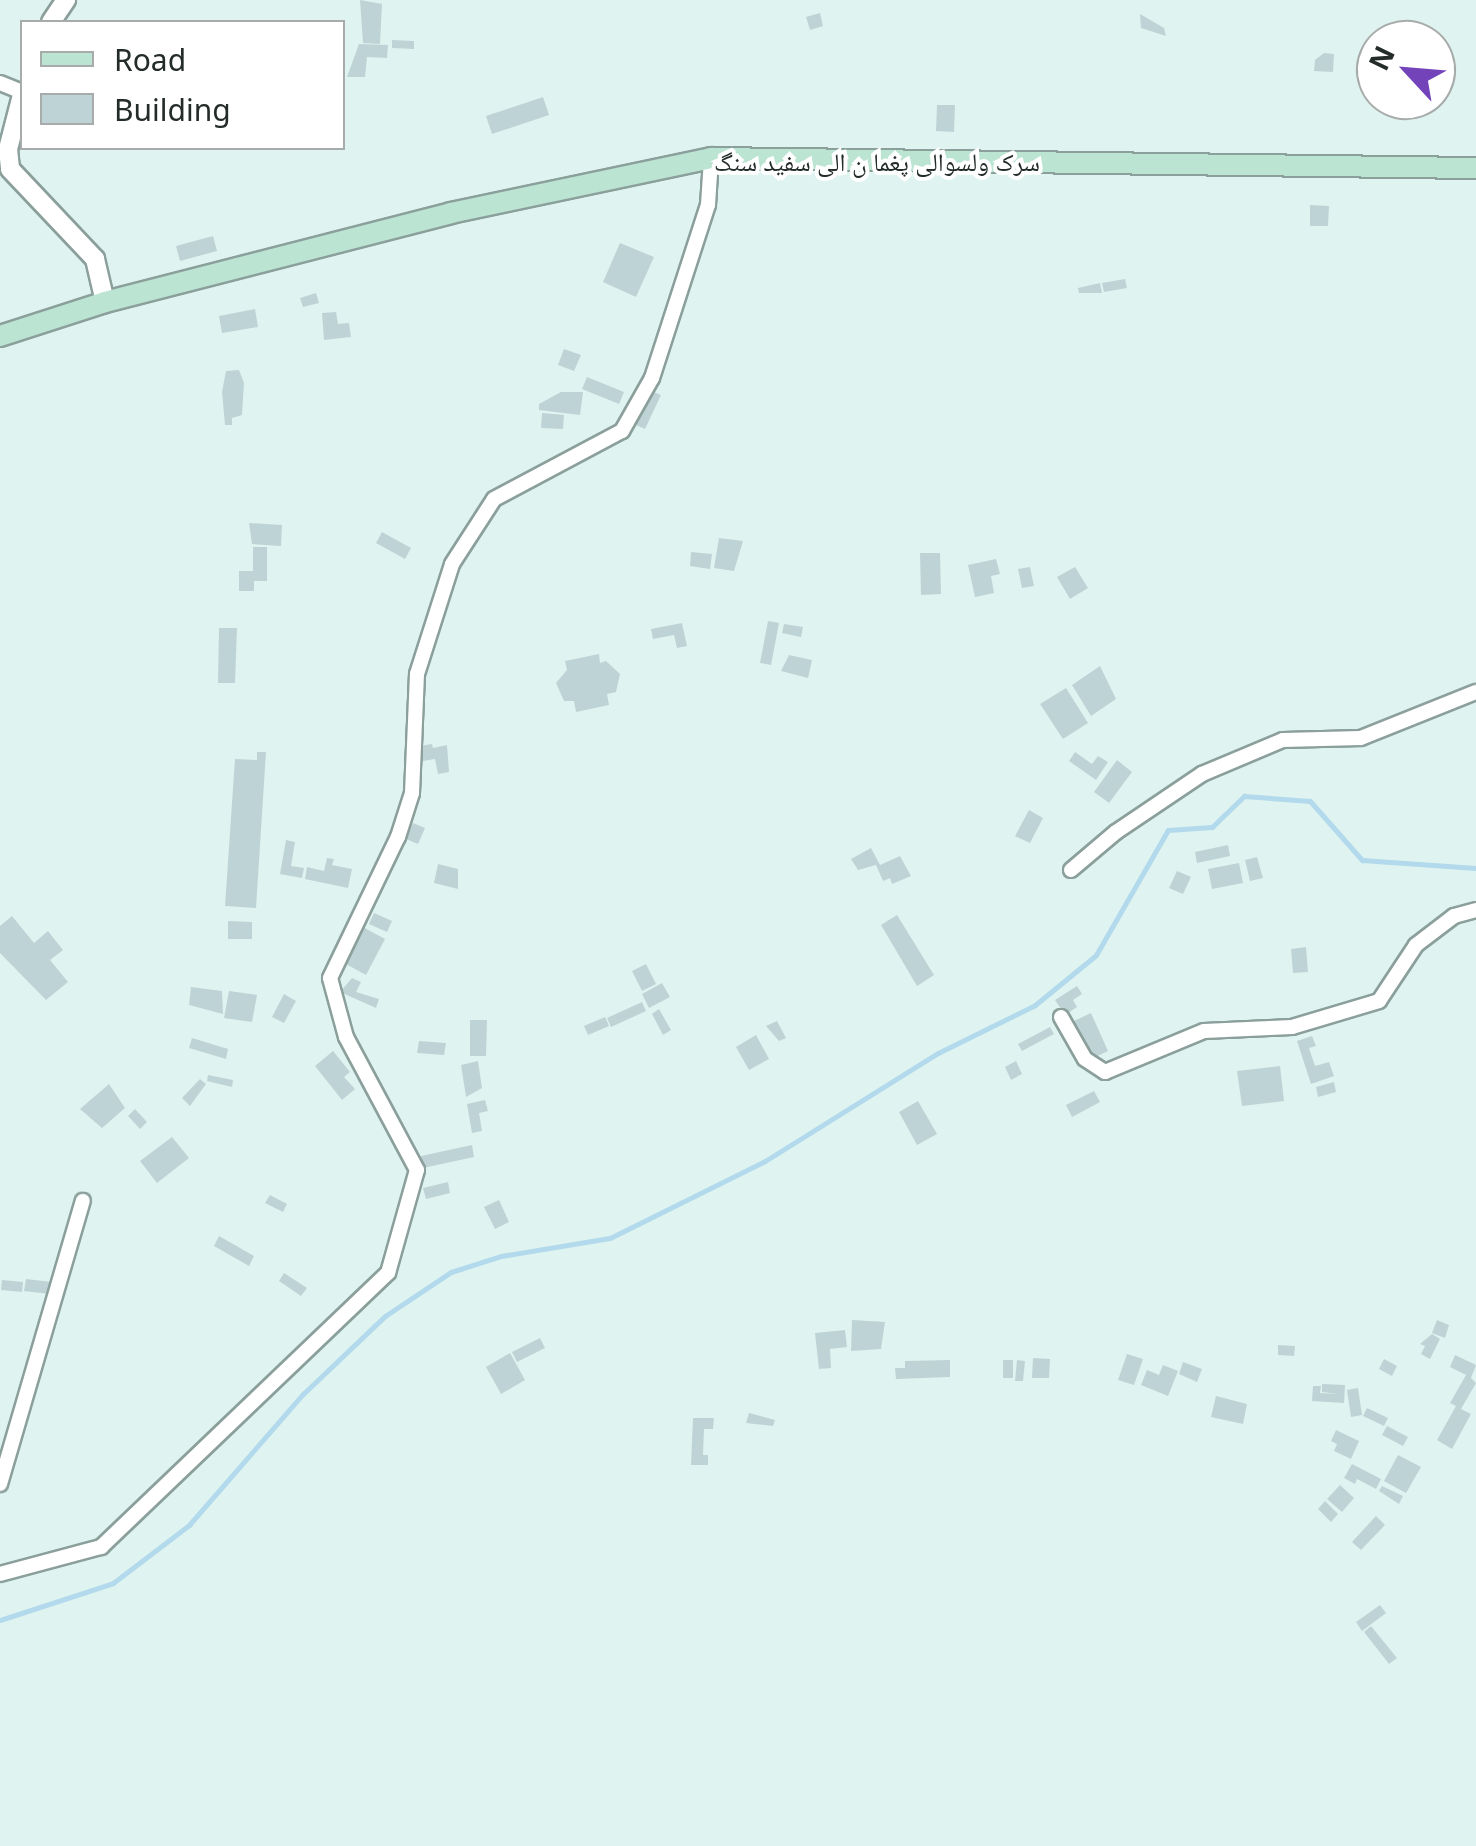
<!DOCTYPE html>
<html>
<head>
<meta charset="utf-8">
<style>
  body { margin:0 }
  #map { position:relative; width:1476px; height:1846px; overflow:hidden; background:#dff4f0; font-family:"Noto Sans","Noto Naskh Arabic",sans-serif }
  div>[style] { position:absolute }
  .stream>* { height:5px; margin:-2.5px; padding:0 2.5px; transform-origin:2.5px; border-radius:2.5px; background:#b2d9ec }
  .building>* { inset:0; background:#bed3d5 }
  .roads { filter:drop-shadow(2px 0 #8b9f9b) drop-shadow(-2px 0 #8b9f9b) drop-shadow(0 2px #8b9f9b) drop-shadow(0 -2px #8b9f9b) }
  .minor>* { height:14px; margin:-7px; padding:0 7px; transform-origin:7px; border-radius:7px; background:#fff }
  .tertiary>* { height:18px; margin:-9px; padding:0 9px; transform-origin:9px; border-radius:9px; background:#fff }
  .secondary>* { height:20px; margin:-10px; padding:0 10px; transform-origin:10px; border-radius:10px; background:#bbe4d3 }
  span { translate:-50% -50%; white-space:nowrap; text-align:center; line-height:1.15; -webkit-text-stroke:8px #fff; paint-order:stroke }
  .street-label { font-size:25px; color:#242c2a }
  .legend { position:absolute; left:20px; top:20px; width:325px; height:130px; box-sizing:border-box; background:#fff; border:2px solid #a7abaa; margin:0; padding:12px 18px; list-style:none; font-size:30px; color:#242c2a }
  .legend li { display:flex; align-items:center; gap:20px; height:50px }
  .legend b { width:50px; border:2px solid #a7abaa }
  .north { position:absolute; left:1356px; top:20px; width:100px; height:100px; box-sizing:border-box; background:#fff; border:2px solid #a7abaa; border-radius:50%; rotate:296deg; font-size:28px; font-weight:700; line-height:40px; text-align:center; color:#242c2a }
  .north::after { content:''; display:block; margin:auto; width:35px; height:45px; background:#7343ba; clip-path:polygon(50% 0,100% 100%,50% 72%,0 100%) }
</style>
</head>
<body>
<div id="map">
  <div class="stream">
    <div style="left:0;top:1620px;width:119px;rotate:-18.1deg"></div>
    <div style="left:113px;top:1583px;width:96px;rotate:-37.3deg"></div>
    <div style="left:189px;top:1525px;width:174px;rotate:-49deg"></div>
    <div style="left:303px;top:1394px;width:113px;rotate:-43.6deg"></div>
    <div style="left:385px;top:1316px;width:79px;rotate:-33.7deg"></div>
    <div style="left:451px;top:1272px;width:52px;rotate:-17.7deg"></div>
    <div style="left:501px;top:1256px;width:110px;rotate:-9.4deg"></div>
    <div style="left:610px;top:1238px;width:173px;rotate:-26.4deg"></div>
    <div style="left:765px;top:1161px;width:204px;rotate:-32deg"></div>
    <div style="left:938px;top:1053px;width:108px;rotate:-26.3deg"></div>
    <div style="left:1035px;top:1005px;width:79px;rotate:-39.3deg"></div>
    <div style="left:1096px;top:955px;width:144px;rotate:-60.1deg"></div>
    <div style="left:1168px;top:830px;width:44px;rotate:-3.9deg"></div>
    <div style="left:1212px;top:827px;width:45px;rotate:-44.1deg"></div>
    <div style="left:1244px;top:796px;width:66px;rotate:4.3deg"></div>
    <div style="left:1310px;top:801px;width:79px;rotate:48.6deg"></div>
    <div style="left:1362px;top:860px;width:114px;rotate:4deg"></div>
  </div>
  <div class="building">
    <div style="clip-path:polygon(360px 0,382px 4px,380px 44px,363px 43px)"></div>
    <div style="clip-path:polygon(820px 13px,823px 26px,810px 30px,806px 17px)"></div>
    <div style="clip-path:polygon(1140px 14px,1164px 28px,1166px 36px,1141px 28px)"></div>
    <div style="clip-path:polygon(392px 40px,414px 41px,414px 49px,392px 48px)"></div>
    <div style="clip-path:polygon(359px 44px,388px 45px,387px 58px,367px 57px,365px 77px,347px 77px)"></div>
    <div style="clip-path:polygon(1324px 53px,1334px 54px,1333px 72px,1314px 71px,1315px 60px)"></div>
    <div style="clip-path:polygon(543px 97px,549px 115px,492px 134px,486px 116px)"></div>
    <div style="clip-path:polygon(937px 105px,955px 105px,954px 132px,936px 131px)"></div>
    <div style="clip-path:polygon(1310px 205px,1329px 206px,1328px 226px,1310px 226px)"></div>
    <div style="clip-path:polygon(213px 236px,217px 251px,180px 261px,176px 246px)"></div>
    <div style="clip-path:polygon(620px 243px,654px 257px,636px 297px,603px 282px)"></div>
    <div style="clip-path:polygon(1125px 279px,1127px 288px,1104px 292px,1102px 283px)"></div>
    <div style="clip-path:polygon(1100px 283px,1102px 293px,1079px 293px,1078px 288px)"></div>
    <div style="clip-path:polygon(316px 293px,319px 303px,303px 307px,300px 298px)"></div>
    <div style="clip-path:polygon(255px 309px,258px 327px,222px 333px,219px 316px)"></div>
    <div style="clip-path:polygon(336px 312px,338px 324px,349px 323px,351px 337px,324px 340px,322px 313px)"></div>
    <div style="clip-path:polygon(564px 349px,581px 355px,574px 371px,558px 365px)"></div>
    <div style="clip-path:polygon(239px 370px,244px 383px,242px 415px,232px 418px,232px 425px,225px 425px,222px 392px,226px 371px)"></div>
    <div style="clip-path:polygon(587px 377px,624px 392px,619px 404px,582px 389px)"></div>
    <div style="clip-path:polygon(651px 391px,661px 395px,645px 429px,636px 425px)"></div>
    <div style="clip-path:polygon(561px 392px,583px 392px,580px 415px,539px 410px,539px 404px)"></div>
    <div style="clip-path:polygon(542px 413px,564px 415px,563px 429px,541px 428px)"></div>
    <div style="clip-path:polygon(249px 523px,282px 525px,281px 546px,252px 544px)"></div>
    <div style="clip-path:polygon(382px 532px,411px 548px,405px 559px,376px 543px)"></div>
    <div style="clip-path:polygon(719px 538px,743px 541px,734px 571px,714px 568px)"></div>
    <div style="clip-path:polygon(253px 547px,267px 547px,267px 581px,254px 581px,254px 591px,239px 591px,239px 571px,253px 571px)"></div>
    <div style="clip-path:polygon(691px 552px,712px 554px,710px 569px,690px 566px)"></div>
    <div style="clip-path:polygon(920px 553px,940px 553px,941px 594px,921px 595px)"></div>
    <div style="clip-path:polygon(996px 559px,1000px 574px,991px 576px,994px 593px,975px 597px,968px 565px)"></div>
    <div style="clip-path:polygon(1030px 567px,1034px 586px,1022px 588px,1018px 569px)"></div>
    <div style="clip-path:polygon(1075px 567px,1088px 588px,1070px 599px,1057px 577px)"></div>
    <div style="clip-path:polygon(768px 621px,779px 623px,771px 665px,760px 663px)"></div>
    <div style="clip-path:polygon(682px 623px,687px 646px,677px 648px,674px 635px,653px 639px,651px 629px)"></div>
    <div style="clip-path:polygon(784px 624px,803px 627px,801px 637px,782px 633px)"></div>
    <div style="clip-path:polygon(219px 628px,237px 628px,235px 683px,218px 683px)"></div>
    <div style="clip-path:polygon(599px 654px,600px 663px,606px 661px,620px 674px,616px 692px,607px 694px,609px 705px,576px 712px,574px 701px,564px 701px,556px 683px,567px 670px,565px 661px)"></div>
    <div style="clip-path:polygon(789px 655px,812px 660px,808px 678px,781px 671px)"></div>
    <div style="clip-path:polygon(1100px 666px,1116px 699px,1091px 716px,1072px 685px)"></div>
    <div style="clip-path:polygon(1066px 688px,1088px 723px,1063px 739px,1040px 704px)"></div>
    <div style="clip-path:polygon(432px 744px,433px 748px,447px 745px,449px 772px,438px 774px,435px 759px,423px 761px,420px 746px)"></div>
    <div style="clip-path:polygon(257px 752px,266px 752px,256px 908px,225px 906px,235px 759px,257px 760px)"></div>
    <div style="clip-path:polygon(1075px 752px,1092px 764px,1098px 756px,1108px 762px,1096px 780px,1069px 761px)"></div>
    <div style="clip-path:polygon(1117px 760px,1132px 772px,1109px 803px,1094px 792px)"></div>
    <div style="clip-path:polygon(1029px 810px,1043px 818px,1030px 843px,1015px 836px)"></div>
    <div style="clip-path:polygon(413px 823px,425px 828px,418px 844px,406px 839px)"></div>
    <div style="clip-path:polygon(286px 840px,295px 842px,291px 866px,304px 868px,302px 878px,280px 874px)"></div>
    <div style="clip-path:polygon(1228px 845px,1230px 856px,1197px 863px,1195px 852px)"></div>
    <div style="clip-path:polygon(871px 848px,880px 865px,900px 856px,911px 876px,892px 884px,890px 878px,883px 881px,876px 865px,858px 870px,851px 859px)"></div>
    <div style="clip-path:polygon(1257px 857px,1263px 878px,1250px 881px,1245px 860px)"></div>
    <div style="clip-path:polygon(327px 858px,334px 859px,332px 865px,352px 869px,348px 888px,305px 879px,307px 867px,324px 871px)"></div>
    <div style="clip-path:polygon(1239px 863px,1243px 883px,1212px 889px,1208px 869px)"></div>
    <div style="clip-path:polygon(438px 864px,458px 869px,458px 889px,434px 883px)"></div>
    <div style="clip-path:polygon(1177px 871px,1191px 877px,1183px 894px,1169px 888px)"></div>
    <div style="clip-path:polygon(374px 913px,392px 921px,387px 932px,369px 924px)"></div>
    <div style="clip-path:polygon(897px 915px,934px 975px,917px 986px,881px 925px)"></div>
    <div style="clip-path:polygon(12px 916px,34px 943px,48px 931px,63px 950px,50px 960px,68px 982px,46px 1000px,0 953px,0 926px)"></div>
    <div style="clip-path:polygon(228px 921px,252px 922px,252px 939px,228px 939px)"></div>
    <div style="clip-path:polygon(363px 927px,385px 939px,366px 975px,344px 963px)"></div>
    <div style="clip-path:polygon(1306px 947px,1308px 972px,1293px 973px,1291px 949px)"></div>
    <div style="clip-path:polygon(646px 964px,656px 984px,642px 991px,632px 971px)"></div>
    <div style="clip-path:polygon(352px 978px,361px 982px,356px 992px,379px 999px,376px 1008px,340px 992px)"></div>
    <div style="clip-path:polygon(662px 983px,670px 997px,649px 1008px,642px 994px)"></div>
    <div style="clip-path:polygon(1077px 986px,1082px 994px,1073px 1000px,1077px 1007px,1065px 1015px,1055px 1000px)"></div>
    <div style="clip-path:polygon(191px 987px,222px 991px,223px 1014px,189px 1005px)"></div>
    <div style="clip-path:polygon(229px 991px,257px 995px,252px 1022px,224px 1018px)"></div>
    <div style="clip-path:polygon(284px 994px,296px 1001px,284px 1023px,272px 1017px)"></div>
    <div style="clip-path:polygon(642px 1002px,646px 1011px,611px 1027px,607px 1018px)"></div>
    <div style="clip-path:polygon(659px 1009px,671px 1030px,663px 1035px,652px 1014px)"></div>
    <div style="clip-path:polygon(1091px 1013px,1108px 1051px,1089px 1060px,1072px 1022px)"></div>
    <div style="clip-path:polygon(605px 1017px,609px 1026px,588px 1035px,584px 1026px)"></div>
    <div style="clip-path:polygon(470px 1020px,487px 1020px,486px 1056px,470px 1056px)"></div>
    <div style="clip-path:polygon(777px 1021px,786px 1038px,779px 1041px,766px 1026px)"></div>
    <div style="clip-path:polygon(1050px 1027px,1054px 1034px,1022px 1051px,1018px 1044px)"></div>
    <div style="clip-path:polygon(756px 1035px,769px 1059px,749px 1070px,736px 1047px)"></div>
    <div style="clip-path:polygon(1312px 1036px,1316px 1046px,1309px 1048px,1315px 1066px,1329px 1062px,1334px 1076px,1311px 1084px,1297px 1041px)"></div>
    <div style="clip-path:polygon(192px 1038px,228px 1049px,226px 1059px,189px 1048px)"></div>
    <div style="clip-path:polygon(419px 1041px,446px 1043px,444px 1055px,417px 1053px)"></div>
    <div style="clip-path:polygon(333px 1051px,350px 1072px,344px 1077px,355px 1089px,342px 1100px,315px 1066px)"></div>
    <div style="clip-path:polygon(478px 1061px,482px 1088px,466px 1097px,461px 1065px)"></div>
    <div style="clip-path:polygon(1016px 1061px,1022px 1074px,1011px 1080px,1005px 1067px)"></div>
    <div style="clip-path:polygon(1280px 1066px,1284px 1101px,1242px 1106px,1237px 1071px)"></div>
    <div style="clip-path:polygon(208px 1075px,233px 1080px,232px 1087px,207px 1081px)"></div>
    <div style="clip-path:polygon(200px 1079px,206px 1084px,190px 1106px,182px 1098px)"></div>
    <div style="clip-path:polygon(1334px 1082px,1336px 1092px,1318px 1097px,1316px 1087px)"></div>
    <div style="clip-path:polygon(109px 1084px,125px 1108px,102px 1128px,80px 1109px)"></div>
    <div style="clip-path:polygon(1094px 1091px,1100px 1102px,1072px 1117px,1066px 1105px)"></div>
    <div style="clip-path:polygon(485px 1100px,488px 1111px,479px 1113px,482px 1131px,472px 1133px,467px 1104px)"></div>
    <div style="clip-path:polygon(918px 1101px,937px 1134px,917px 1145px,899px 1112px)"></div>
    <div style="clip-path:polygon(135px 1109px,147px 1122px,140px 1129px,128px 1116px)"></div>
    <div style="clip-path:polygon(172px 1137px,189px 1158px,157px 1183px,140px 1161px)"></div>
    <div style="clip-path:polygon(472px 1145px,474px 1157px,423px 1168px,421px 1156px)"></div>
    <div style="clip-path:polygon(448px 1182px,450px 1193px,426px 1199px,423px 1188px)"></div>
    <div style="clip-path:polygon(270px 1195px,287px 1204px,283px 1212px,265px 1203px)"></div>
    <div style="clip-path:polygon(499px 1200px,509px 1222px,495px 1229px,484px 1207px)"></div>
    <div style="clip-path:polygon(219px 1236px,254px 1256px,249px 1266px,214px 1246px)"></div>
    <div style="clip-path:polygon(284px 1273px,307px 1288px,301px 1296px,279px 1281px)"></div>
    <div style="clip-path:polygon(26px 1279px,52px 1282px,50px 1294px,24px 1291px)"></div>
    <div style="clip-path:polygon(2px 1280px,23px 1282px,22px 1292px,1px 1290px)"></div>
    <div style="clip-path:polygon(852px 1320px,885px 1322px,881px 1349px,851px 1351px)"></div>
    <div style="clip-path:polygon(1437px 1320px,1449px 1325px,1445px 1338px,1432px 1333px)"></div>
    <div style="clip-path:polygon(845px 1330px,847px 1347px,830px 1349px,831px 1368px,819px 1369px,815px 1333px)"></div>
    <div style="clip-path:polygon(1432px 1334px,1440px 1339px,1430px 1359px,1421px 1354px,1425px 1346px,1420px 1344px)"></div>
    <div style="clip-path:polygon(540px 1338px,545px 1348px,517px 1362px,512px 1352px)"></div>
    <div style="clip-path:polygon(1278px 1345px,1295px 1346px,1294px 1356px,1278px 1355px)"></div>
    <div style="clip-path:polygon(510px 1353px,525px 1380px,501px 1394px,486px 1367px)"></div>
    <div style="clip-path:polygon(1127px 1354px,1143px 1359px,1134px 1385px,1118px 1380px)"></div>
    <div style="clip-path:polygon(1455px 1355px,1476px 1365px,1471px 1378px,1476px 1383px,1461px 1409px,1471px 1414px,1452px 1449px,1437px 1440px,1456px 1406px,1450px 1403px,1466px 1375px,1450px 1367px)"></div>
    <div style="clip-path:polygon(1033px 1358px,1050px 1359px,1049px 1378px,1032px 1378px)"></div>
    <div style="clip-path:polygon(1384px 1359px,1397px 1366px,1392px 1376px,1379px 1369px)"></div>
    <div style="clip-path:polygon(950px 1360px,950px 1377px,896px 1379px,895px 1368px,905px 1368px,905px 1361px)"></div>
    <div style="clip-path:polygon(1003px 1360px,1013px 1360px,1013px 1378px,1003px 1378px)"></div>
    <div style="clip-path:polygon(1017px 1360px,1025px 1361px,1023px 1381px,1015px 1381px)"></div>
    <div style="clip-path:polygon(1183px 1362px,1202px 1369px,1197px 1382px,1179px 1374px)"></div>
    <div style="clip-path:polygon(1163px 1365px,1178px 1371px,1168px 1396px,1141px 1385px,1147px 1370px,1159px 1375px)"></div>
    <div style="clip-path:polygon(1322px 1384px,1345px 1385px,1344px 1403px,1312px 1401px,1313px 1386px,1321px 1386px,1320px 1393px,1338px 1394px,1322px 1392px)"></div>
    <div style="clip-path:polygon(1358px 1388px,1362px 1415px,1351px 1417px,1347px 1390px)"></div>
    <div style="clip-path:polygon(1216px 1396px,1247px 1404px,1243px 1424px,1211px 1417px)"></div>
    <div style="clip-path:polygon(1367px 1408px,1388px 1418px,1384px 1426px,1363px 1416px)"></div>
    <div style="clip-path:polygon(749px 1413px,775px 1420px,773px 1426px,746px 1423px)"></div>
    <div style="clip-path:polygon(693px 1418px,714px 1418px,713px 1429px,704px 1429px,703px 1455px,708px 1455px,708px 1465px,691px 1465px)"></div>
    <div style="clip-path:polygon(1387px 1426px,1408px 1437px,1403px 1446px,1382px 1435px)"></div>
    <div style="clip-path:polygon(1336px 1430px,1359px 1441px,1351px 1459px,1334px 1451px,1337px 1444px,1331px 1441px)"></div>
    <div style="clip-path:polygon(1398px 1455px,1421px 1467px,1406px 1493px,1384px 1481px)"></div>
    <div style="clip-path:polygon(1352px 1464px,1381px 1479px,1376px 1489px,1357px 1479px,1355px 1484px,1344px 1478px)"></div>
    <div style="clip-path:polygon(1340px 1485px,1354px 1498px,1342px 1512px,1327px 1499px)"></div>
    <div style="clip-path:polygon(1382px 1486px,1403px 1496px,1399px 1504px,1379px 1491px)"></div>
    <div style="clip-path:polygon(1325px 1501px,1338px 1514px,1331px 1522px,1318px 1509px)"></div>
    <div style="clip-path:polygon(1376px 1516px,1385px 1525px,1361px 1550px,1352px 1542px)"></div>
    <div style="clip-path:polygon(1380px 1605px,1386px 1613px,1362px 1631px,1356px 1622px)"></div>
    <div style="clip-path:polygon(1371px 1626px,1397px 1658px,1389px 1664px,1364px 1632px)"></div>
  </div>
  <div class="roads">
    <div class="minor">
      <div style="left:0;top:83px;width:24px;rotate:22deg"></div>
      <div style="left:1071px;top:870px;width:59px;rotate:-40.2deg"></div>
      <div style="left:1116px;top:832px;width:104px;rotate:-34deg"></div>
      <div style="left:1202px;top:774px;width:88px;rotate:-22.8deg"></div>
      <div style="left:1283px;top:740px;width:78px;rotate:-1.5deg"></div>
      <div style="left:1361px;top:738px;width:124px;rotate:-21.8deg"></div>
      <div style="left:1061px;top:1017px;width:48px;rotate:60.3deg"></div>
      <div style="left:1085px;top:1059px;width:24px;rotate:33deg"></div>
      <div style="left:1105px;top:1072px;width:107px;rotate:-22.5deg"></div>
      <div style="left:1204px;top:1031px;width:88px;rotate:-2.6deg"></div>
      <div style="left:1292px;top:1027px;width:91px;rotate:-16.6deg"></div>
      <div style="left:1379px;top:1001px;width:67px;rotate:-56.5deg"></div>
      <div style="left:1416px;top:945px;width:48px;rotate:-37.3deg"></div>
      <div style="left:1454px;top:916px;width:23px;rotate:-15deg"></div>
      <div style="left:0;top:1484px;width:295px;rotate:-73.7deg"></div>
      <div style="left:0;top:1574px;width:105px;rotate:-15deg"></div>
      <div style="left:101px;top:1547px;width:397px;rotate:-43.7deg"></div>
      <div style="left:388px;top:1273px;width:107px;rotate:-74.3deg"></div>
      <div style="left:417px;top:1170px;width:151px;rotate:-118.1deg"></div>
      <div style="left:346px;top:1037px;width:61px;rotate:-105.2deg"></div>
      <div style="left:330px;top:978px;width:157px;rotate:-64.3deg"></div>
      <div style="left:398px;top:837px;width:46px;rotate:-72.3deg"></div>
      <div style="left:412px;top:793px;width:119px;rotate:-87.6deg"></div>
      <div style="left:417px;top:674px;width:115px;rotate:-72.3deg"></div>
      <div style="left:452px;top:564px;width:77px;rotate:-57.1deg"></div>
      <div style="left:494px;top:499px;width:145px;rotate:-28deg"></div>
      <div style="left:622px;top:431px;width:61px;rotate:-60.5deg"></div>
      <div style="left:652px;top:378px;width:182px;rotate:-72.1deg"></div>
      <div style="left:708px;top:205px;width:47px;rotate:-86.3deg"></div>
    </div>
    <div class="tertiary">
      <div style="left:51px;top:22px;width:27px;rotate:-56deg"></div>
      <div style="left:22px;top:95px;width:56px;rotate:104.5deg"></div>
      <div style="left:8px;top:149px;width:20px;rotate:84deg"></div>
      <div style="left:10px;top:169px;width:124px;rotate:46.6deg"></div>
      <div style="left:95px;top:259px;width:44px;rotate:76.9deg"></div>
    </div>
    <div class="secondary">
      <div style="left:0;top:336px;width:110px;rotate:-17.9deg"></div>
      <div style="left:105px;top:302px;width:357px;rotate:-14.4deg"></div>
      <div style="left:451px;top:213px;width:266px;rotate:-11.9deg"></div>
      <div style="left:711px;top:158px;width:765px;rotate:0.75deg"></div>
    </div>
  </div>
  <div class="street-label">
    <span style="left:877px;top:161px">سرک ولسوالی پغما ن الی سفید سنگ</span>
  </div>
  <ul class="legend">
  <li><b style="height:12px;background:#bbe4d3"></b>Road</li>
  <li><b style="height:28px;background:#bed3d5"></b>Building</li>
  </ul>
  <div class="north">N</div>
</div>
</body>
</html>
